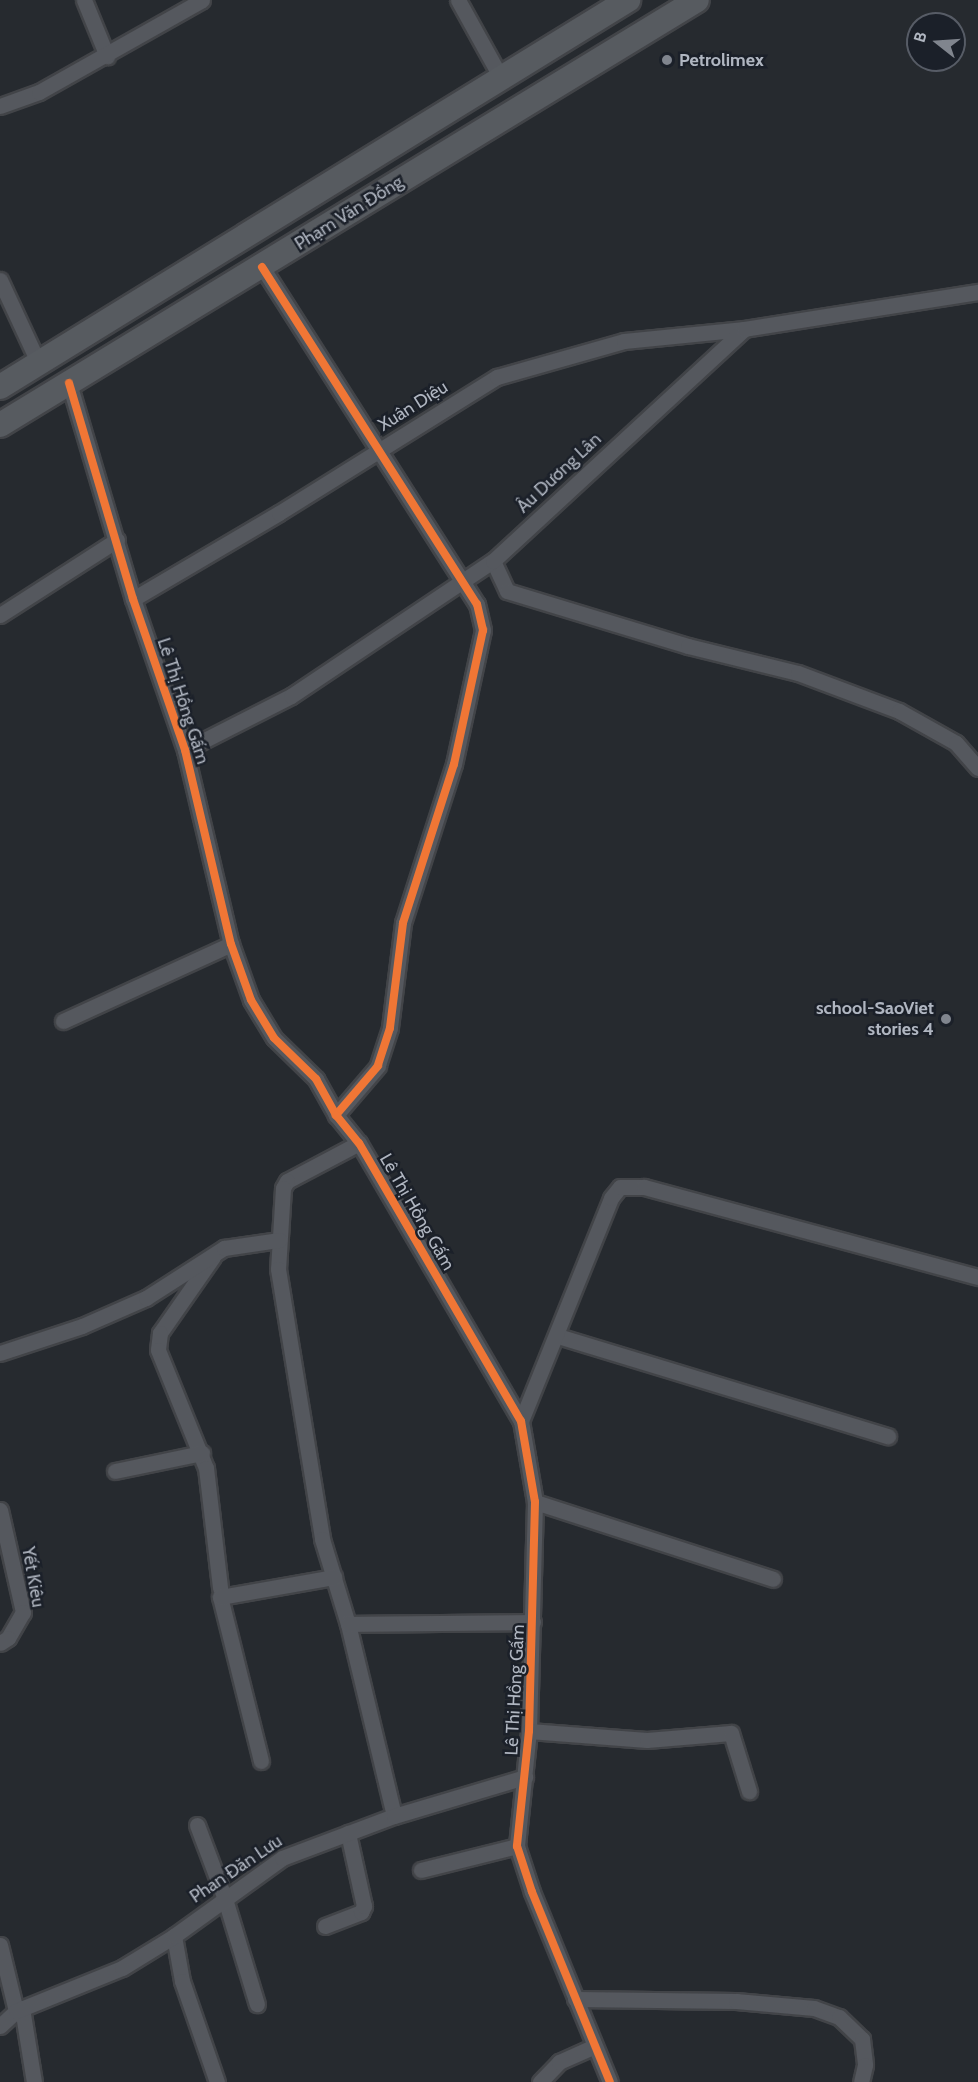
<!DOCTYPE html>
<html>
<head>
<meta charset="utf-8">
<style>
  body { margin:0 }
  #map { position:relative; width:978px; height:2082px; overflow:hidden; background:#262a2f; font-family:Cabin,sans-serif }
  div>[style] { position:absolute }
  .roads { filter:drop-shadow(2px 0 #424448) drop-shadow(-2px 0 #424448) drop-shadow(0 2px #424448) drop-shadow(0 -2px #424448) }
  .street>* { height:15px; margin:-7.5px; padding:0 7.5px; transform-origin:7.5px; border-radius:7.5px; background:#55585e }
  .primary>* { height:24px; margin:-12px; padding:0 12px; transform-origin:12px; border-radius:12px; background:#575b60 }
  .cycleway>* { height:8px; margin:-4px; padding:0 4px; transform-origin:4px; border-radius:4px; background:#f07635 }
  .dots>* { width:16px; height:16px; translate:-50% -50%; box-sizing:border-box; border:3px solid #1b2029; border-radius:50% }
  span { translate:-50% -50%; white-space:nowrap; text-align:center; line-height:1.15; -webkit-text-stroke:5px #1b2029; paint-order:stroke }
  .poi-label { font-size:18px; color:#b0b6c1; font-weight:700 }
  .left { translate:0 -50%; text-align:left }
  .right { translate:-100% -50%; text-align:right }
  .street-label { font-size:18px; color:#b0b6c1 }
  .north { position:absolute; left:906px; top:12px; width:60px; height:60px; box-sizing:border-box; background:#1b2029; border:2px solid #575c66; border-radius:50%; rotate:287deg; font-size:16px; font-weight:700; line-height:24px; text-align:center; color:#b0b6c1 }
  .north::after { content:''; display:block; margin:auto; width:21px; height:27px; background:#80858e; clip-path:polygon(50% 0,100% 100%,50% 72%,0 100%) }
</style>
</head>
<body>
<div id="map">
  <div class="roads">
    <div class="street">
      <div style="left:84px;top:0;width:61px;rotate:67.7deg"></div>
      <div style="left:458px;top:0;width:89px;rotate:61.1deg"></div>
      <div style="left:0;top:106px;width:41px;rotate:-19.7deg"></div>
      <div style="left:39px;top:92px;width:187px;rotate:-29.4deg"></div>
      <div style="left:262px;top:267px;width:400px;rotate:57.5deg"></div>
      <div style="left:477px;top:604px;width:27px;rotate:77deg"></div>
      <div style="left:483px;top:630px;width:137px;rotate:102.2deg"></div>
      <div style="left:454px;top:764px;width:167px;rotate:107.8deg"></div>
      <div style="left:403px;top:923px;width:106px;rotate:97.1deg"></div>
      <div style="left:390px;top:1028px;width:40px;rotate:108deg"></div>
      <div style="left:378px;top:1066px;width:65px;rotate:130.6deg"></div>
      <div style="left:0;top:280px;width:93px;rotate:65.1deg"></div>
      <div style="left:69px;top:383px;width:225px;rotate:73.5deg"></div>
      <div style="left:133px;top:599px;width:160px;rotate:71deg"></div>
      <div style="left:185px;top:750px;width:199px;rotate:76.7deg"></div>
      <div style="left:231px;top:944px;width:59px;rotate:70.3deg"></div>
      <div style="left:251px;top:1000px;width:44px;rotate:58.8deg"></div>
      <div style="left:274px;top:1038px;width:59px;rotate:44.3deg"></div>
      <div style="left:316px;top:1079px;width:41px;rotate:60.9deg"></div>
      <div style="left:336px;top:1115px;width:36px;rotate:51deg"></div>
      <div style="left:359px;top:1143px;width:322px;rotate:59.8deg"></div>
      <div style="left:521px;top:1421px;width:82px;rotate:80.2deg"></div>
      <div style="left:535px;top:1502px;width:229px;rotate:91.5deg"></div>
      <div style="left:529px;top:1731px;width:116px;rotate:96deg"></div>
      <div style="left:517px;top:1846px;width:48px;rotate:71.9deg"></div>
      <div style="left:532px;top:1892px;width:205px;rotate:67.7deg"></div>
      <div style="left:493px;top:561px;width:33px;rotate:65deg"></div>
      <div style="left:507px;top:591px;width:189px;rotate:16.9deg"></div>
      <div style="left:688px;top:646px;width:113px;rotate:13.8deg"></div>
      <div style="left:798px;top:673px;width:108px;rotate:20.6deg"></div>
      <div style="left:899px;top:711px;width:65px;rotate:29.3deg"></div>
      <div style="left:956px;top:743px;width:33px;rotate:49deg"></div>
      <div style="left:133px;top:599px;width:169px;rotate:-30.5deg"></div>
      <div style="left:279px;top:513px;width:257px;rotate:-32deg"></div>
      <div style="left:497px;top:377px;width:132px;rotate:-15.8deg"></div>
      <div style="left:624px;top:341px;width:121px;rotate:-5.7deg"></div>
      <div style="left:0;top:615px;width:139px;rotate:-32.7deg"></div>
      <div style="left:185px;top:750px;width:119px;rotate:-27deg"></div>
      <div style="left:291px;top:696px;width:243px;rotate:-33.8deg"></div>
      <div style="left:493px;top:561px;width:342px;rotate:-42.7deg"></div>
      <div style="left:744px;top:329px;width:237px;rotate:-9deg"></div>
      <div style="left:63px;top:1021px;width:185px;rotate:-24.6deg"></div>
      <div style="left:359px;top:1143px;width:81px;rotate:152.2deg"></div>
      <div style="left:287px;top:1181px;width:8px;rotate:120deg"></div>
      <div style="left:283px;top:1188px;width:81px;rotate:93.5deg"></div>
      <div style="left:278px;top:1269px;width:274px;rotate:80.7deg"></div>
      <div style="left:322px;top:1539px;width:89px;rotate:73deg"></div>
      <div style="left:348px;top:1624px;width:197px;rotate:76.5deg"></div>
      <div style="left:213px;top:1257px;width:93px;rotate:124.9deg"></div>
      <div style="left:160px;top:1333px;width:17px;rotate:97deg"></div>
      <div style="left:158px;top:1350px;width:127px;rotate:67.9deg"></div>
      <div style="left:206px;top:1468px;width:121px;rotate:83.3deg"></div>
      <div style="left:558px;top:1336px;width:345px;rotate:16.9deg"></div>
      <div style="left:0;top:1353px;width:86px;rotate:-18.2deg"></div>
      <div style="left:82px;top:1326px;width:70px;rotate:-23.6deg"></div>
      <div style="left:146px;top:1298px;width:93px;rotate:-32.7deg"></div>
      <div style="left:224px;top:1248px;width:56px;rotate:-8.3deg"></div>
      <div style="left:521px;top:1421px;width:240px;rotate:-68deg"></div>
      <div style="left:611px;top:1198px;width:14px;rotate:-51deg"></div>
      <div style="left:620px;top:1187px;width:24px"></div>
      <div style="left:644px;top:1187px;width:346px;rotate:15.1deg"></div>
      <div style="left:115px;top:1471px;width:89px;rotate:-11.7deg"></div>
      <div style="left:535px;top:1502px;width:250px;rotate:17.9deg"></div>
      <div style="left:0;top:1510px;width:105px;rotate:77.3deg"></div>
      <div style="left:23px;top:1612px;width:30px;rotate:120deg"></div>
      <div style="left:8px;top:1638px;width:9px;rotate:148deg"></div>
      <div style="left:348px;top:1624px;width:185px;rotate:-0.6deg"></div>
      <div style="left:529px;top:1731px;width:118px;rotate:4.4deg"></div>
      <div style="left:647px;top:1740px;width:84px;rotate:-4.8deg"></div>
      <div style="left:731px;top:1733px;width:61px;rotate:72.8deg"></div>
      <div style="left:261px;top:1761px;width:169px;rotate:-104deg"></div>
      <div style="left:220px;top:1597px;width:116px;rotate:-10deg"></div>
      <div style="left:197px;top:1825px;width:79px;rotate:69.3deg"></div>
      <div style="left:225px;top:1899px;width:110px;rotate:73.1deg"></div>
      <div style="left:421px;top:1870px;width:99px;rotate:-14deg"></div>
      <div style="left:325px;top:1926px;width:39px;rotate:-21deg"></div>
      <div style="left:361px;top:1912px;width:7px;rotate:-63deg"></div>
      <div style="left:364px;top:1906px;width:75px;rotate:-102.4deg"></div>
      <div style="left:174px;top:1936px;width:46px;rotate:79.9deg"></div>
      <div style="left:182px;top:1981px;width:107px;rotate:70.9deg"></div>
      <div style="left:0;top:1945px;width:68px;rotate:76.4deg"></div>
      <div style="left:575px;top:1999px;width:161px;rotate:0.7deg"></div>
      <div style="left:736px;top:2001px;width:78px;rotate:5.1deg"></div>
      <div style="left:814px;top:2008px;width:27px;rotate:20deg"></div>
      <div style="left:839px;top:2017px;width:32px;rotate:44deg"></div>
      <div style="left:862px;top:2039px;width:26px;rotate:83deg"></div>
      <div style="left:865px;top:2065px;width:17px;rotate:103deg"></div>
      <div style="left:22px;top:2008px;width:75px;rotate:80.8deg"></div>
      <div style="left:0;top:2026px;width:22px;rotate:-43deg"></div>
      <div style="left:16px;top:2011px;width:114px;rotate:-22.1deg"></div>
      <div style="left:122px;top:1968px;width:61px;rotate:-31.6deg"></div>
      <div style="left:174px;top:1936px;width:133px;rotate:-35.8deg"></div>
      <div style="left:282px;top:1858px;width:120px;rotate:-20.6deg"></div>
      <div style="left:394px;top:1816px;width:137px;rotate:-16.6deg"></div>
      <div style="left:540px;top:2082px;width:28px;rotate:-46deg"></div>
      <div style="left:559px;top:2062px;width:39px;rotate:-24deg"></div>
    </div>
    <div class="primary">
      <div style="left:0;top:387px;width:738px;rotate:-31.64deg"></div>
      <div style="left:0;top:425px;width:816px;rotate:-31.37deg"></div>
    </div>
  </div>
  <div class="cycleway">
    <div style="left:262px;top:267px;width:400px;rotate:57.5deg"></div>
    <div style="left:477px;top:604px;width:27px;rotate:77deg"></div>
    <div style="left:483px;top:630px;width:137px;rotate:102.2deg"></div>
    <div style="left:454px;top:764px;width:167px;rotate:107.8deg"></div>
    <div style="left:403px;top:923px;width:106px;rotate:97.1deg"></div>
    <div style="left:390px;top:1028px;width:40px;rotate:108deg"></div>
    <div style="left:378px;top:1066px;width:65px;rotate:130.6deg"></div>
    <div style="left:69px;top:383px;width:225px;rotate:73.5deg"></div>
    <div style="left:133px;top:599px;width:160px;rotate:71deg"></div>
    <div style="left:185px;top:750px;width:199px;rotate:76.7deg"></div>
    <div style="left:231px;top:944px;width:59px;rotate:70.3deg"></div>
    <div style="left:251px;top:1000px;width:44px;rotate:58.8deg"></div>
    <div style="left:274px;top:1038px;width:59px;rotate:44.3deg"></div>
    <div style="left:316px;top:1079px;width:41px;rotate:60.9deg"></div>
    <div style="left:336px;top:1115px;width:36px;rotate:51deg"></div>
    <div style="left:359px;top:1143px;width:322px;rotate:59.8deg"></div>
    <div style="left:521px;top:1421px;width:82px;rotate:80.2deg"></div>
    <div style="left:535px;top:1502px;width:229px;rotate:91.5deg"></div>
    <div style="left:529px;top:1731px;width:116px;rotate:96deg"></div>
    <div style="left:517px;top:1846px;width:48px;rotate:71.9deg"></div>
    <div style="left:532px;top:1892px;width:205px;rotate:67.7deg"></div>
  </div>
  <div class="dots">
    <div style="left:667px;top:60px;background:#80858e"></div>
    <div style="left:946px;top:1019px;background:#80858e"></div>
  </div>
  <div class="poi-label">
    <span class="left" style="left:679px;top:60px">Petrolimex</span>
    <span class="right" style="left:934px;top:1019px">school-SaoViet<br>stories 4</span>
  </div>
  <div class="street-label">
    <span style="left:349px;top:213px;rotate:-32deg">Phạm Văn Đồng</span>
    <span style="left:413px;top:406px;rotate:-32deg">Xuân Diệu</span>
    <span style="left:559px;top:473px;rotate:-43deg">Âu Dương Lân</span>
    <span style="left:183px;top:701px;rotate:72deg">Lê Thị Hồng Gấm</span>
    <span style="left:417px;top:1212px;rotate:60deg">Lê Thị Hồng Gấm</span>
    <span style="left:33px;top:1577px;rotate:80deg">Yết Kiêu</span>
    <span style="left:515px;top:1690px;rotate:-87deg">Lê Thị Hồng Gấm</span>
    <span style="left:236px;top:1869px;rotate:-34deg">Phan Đăn Lưu</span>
  </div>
  <div class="north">B</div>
</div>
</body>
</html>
